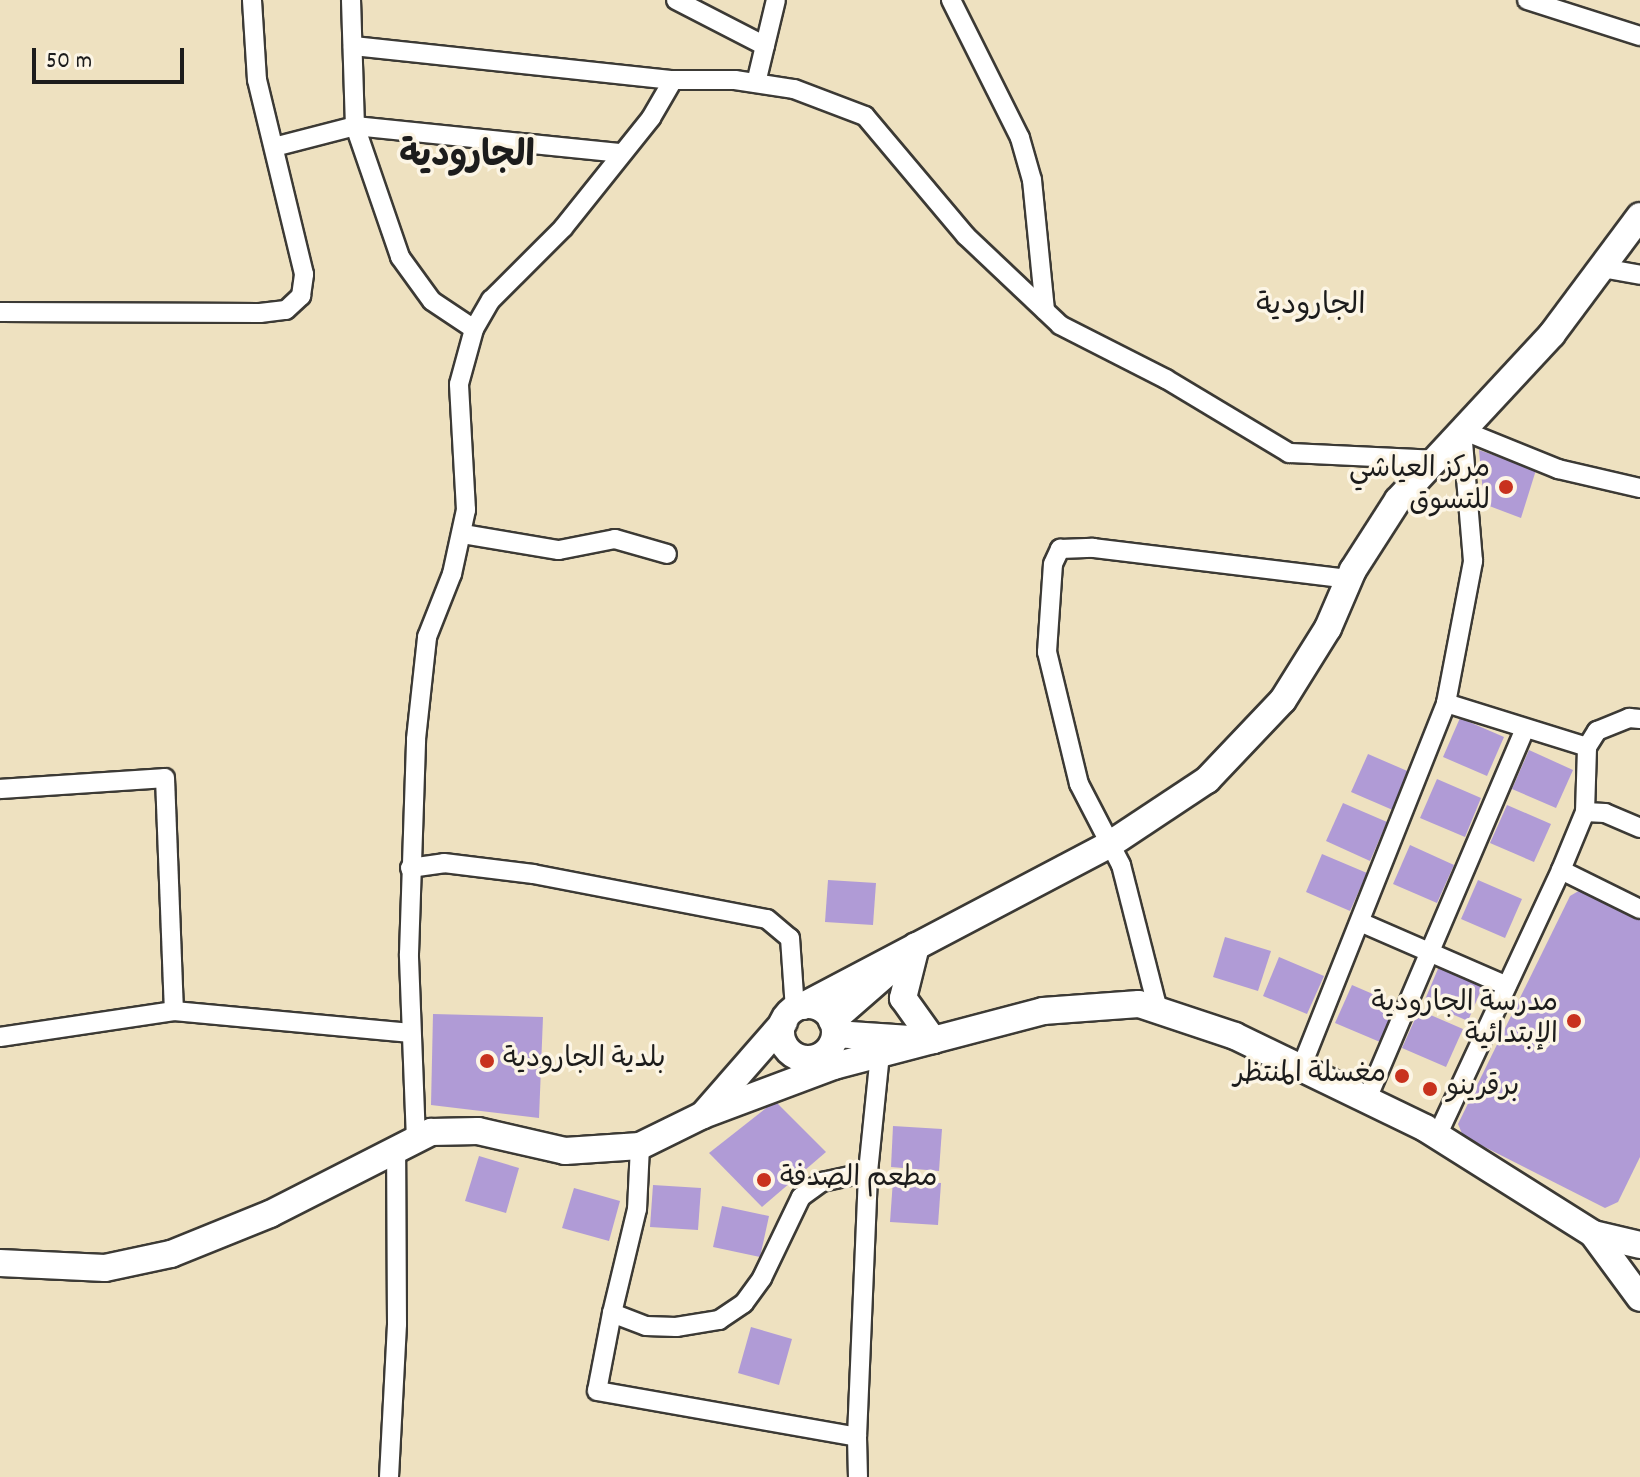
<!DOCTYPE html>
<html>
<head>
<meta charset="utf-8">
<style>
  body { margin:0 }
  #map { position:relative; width:1640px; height:1477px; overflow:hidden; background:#eee1c0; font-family:Dekko,"Playpen Sans Arabic",sans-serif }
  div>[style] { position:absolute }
  .building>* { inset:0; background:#b09bd6 }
  .roads { filter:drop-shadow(2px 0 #3c3a35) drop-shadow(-2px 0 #3c3a35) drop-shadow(0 2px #3c3a35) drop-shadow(0 -2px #3c3a35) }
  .street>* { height:18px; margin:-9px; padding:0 9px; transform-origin:9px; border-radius:9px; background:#fff }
  .secondary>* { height:26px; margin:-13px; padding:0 13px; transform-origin:13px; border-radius:13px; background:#fff }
  .secondary>.ring { margin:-13px; padding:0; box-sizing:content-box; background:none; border:26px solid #fff; border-radius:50% }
  .dots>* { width:22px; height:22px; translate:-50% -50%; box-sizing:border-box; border:4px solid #fcf5e5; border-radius:50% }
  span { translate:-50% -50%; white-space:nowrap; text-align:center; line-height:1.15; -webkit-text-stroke:7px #fcf5e5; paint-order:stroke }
  .poi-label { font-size:28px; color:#1c1c1c }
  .right { translate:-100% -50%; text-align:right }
  .left { translate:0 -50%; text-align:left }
  .neighbourhood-label { font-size:30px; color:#1c1c1c }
  .district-label { font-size:36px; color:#1c1c1c; font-weight:700 }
  .scale { position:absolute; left:32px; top:48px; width:152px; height:36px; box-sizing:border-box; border:4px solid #1c1c1c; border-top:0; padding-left:10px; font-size:24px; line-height:28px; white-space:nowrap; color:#1c1c1c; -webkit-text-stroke:6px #fcf5e5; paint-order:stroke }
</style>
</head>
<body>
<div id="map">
  <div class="building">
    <div style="clip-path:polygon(1479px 450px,1536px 470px,1521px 518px,1484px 504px)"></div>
    <div style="clip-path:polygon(1460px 718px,1504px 737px,1487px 776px,1443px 757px)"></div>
    <div style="clip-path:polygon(1529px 750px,1573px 770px,1556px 808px,1512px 789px)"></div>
    <div style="clip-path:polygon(1368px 754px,1412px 773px,1395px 811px,1351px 792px)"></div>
    <div style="clip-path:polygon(1437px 779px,1481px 798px,1465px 837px,1420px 818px)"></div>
    <div style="clip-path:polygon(1343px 803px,1387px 822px,1370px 861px,1326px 841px)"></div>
    <div style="clip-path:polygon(1507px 805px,1551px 824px,1534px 862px,1490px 843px)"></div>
    <div style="clip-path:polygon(1410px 845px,1454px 865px,1437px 903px,1393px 884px)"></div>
    <div style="clip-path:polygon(1322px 854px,1367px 873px,1350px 911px,1306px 892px)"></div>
    <div style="clip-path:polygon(828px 880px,876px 883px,873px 925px,825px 922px)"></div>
    <div style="clip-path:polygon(1478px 880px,1522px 899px,1505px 938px,1461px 919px)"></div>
    <div style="clip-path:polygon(1582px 889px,1640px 918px,1640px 1157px,1618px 1202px,1605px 1208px,1463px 1136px,1458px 1124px,1570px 896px)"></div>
    <div style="clip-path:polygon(1225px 937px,1271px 951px,1258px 991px,1213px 977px)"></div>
    <div style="clip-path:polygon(1279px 957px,1324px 976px,1307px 1014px,1263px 996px)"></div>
    <div style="clip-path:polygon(1440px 964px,1484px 983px,1468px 1021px,1424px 1002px)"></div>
    <div style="clip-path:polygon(1352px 985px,1396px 1004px,1380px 1042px,1335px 1023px)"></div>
    <div style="clip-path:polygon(1419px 1010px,1463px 1029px,1446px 1067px,1402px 1048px)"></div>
    <div style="clip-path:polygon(433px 1014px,543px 1017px,539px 1118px,431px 1105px)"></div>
    <div style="clip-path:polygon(775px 1101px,826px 1152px,762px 1207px,709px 1153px)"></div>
    <div style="clip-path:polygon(893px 1126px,942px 1129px,939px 1171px,891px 1167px)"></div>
    <div style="clip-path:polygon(479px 1156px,519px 1168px,506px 1213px,465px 1201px)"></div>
    <div style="clip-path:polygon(893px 1180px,941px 1183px,938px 1225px,890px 1222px)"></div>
    <div style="clip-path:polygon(653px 1185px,701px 1188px,698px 1230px,650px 1227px)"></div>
    <div style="clip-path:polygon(574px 1188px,620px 1201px,609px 1241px,562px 1228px)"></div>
    <div style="clip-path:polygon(722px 1206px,769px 1216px,760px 1257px,713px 1247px)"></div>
    <div style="clip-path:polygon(751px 1327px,792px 1339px,779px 1385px,738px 1373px)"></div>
  </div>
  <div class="roads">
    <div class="street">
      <div style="left:351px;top:0;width:126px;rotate:88.2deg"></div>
      <div style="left:355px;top:126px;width:268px;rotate:5.8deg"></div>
      <div style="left:676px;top:0;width:100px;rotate:27.3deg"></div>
      <div style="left:951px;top:0;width:154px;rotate:63.4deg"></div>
      <div style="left:1020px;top:138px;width:44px;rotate:74.1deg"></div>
      <div style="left:1032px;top:180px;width:131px;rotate:84.3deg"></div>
      <div style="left:1527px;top:0;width:119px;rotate:17.7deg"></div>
      <div style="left:353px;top:46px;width:322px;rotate:6.1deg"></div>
      <div style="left:756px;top:83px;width:85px;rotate:-76.5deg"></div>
      <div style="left:274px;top:147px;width:84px;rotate:-14.5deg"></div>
      <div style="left:355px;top:126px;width:139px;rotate:71deg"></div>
      <div style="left:400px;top:257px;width:54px;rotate:54deg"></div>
      <div style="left:432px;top:301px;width:50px;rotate:33.7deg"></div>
      <div style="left:1602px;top:268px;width:39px;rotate:10deg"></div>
      <div style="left:0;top:312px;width:260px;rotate:0.2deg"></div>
      <div style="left:260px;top:313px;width:26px;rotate:-7deg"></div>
      <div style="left:286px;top:310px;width:21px;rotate:-43deg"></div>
      <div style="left:301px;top:296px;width:22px;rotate:-82deg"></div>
      <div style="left:304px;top:274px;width:200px;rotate:-103.6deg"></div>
      <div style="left:257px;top:80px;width:80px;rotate:-93.6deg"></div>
      <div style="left:1462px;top:430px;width:104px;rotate:22.1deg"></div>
      <div style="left:1558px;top:469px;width:84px;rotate:13deg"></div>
      <div style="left:463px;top:534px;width:97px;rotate:9.5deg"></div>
      <div style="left:559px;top:550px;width:57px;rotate:-11.1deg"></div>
      <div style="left:615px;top:539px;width:54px;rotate:16.1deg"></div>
      <div style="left:1446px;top:703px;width:148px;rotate:17.3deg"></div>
      <div style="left:0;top:789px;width:165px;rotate:-3.8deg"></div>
      <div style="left:165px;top:778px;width:233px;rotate:87.8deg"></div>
      <div style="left:174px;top:1011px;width:238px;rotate:5.3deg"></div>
      <div style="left:1585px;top:812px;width:65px;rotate:-88.2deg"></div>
      <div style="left:1587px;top:747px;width:19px;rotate:-58deg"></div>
      <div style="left:1597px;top:731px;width:35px;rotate:-22deg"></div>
      <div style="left:1629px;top:718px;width:11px;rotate:5deg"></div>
      <div style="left:410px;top:868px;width:34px;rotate:-8deg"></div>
      <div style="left:444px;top:863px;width:90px;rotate:7deg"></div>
      <div style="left:533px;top:874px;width:238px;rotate:10.9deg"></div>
      <div style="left:767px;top:919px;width:30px;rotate:40deg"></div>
      <div style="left:790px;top:938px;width:71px;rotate:86deg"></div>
      <div style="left:1561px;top:870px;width:63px;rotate:-67.5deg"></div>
      <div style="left:1585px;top:812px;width:20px;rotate:3deg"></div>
      <div style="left:1605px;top:813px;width:38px;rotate:23deg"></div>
      <div style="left:1360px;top:922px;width:160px;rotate:23.5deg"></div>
      <div style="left:1158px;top:1010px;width:150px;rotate:-104.3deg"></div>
      <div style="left:1121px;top:865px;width:91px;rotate:-117.4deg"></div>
      <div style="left:1079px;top:784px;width:136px;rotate:-103.6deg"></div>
      <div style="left:1047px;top:652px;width:88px;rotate:-86.1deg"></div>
      <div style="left:1053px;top:564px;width:17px;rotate:-65deg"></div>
      <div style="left:1060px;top:549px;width:33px;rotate:-2deg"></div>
      <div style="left:1093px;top:548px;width:258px;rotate:6.9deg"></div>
      <div style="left:0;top:1037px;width:176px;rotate:-8.5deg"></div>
      <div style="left:1301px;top:1068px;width:393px;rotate:-68.3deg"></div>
      <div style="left:1446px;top:703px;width:145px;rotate:-79.2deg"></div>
      <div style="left:1473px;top:561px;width:131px;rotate:-94.8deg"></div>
      <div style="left:1367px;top:1099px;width:402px;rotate:-66.9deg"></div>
      <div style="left:1437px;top:1136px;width:293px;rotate:-65deg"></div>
      <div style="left:1561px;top:870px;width:88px;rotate:26.3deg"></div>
      <div style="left:416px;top:1140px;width:186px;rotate:-92.2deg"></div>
      <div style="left:409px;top:954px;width:215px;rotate:-88.1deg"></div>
      <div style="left:416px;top:739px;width:103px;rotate:-83.8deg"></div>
      <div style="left:427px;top:637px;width:68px;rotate:-68.4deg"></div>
      <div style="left:452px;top:574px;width:66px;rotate:-77.7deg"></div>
      <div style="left:466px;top:510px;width:126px;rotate:-93.2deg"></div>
      <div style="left:459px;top:384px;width:57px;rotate:-74.7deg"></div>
      <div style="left:474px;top:329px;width:34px;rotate:-60deg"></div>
      <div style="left:491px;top:300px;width:102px;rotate:-45deg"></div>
      <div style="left:563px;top:228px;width:141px;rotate:-51.3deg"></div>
      <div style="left:651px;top:118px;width:44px;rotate:-59.9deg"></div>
      <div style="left:673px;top:80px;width:62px"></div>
      <div style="left:735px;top:80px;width:60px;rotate:8.7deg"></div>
      <div style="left:794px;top:89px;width:76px;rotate:20.8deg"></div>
      <div style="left:865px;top:116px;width:157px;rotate:49.9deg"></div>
      <div style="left:966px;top:236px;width:129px;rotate:43.4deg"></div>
      <div style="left:1060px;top:325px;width:119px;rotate:27deg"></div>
      <div style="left:1166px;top:379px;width:144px;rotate:31deg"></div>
      <div style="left:1289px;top:453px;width:146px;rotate:2.7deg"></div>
      <div style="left:640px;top:1146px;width:63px;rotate:92.7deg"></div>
      <div style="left:637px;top:1209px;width:107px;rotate:103.5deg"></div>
      <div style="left:612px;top:1313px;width:36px;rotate:21deg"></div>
      <div style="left:646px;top:1326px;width:30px;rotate:2deg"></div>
      <div style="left:676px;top:1327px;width:44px;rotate:-9.2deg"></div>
      <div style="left:719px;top:1320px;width:30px;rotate:-34deg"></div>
      <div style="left:744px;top:1303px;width:31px;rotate:-54deg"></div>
      <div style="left:762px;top:1278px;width:90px;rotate:-64.3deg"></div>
      <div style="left:801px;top:1197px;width:26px;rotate:-36deg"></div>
      <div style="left:822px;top:1182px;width:47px;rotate:-12.3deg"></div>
      <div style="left:868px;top:1172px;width:119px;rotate:-84.2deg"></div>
      <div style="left:612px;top:1313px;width:79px;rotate:100.9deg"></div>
      <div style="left:597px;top:1391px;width:264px;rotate:10deg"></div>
      <div style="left:857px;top:1437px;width:265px;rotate:-87.6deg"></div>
      <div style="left:857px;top:1437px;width:40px;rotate:88.6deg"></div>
      <div style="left:389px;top:1477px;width:153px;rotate:-87deg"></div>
      <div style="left:397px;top:1324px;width:173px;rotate:-90.3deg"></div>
    </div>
    <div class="secondary">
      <div style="left:916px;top:946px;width:54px;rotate:104deg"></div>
      <div style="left:903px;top:998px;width:52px;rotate:54.5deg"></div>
      <div class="ring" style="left:781px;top:1005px;width:28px;height:28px"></div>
      <div style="left:803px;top:1006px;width:346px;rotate:-27.8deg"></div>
      <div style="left:1109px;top:845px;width:118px;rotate:-33.6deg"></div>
      <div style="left:1207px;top:780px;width:110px;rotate:-46.5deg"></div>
      <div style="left:1283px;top:700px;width:85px;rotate:-58deg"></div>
      <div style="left:1328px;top:628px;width:63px;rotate:-66.7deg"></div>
      <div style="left:1353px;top:570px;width:83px;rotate:-57.3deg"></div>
      <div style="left:1398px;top:500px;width:226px;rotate:-47.1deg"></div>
      <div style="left:1552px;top:334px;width:147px;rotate:-53.3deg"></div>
      <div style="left:832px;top:1021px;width:73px;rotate:-41.1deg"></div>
      <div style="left:835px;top:1034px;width:75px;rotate:3.8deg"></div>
      <div style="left:703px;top:1115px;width:140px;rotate:-20.5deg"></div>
      <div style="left:834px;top:1066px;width:216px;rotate:-14.7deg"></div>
      <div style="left:1043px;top:1011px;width:96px;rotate:-4.2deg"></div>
      <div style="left:1139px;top:1004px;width:101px;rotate:18.4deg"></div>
      <div style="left:1235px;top:1036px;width:211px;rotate:25.8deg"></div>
      <div style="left:1425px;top:1128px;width:199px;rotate:32.2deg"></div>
      <div style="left:1593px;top:1234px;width:48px;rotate:13.2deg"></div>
      <div style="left:1593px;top:1234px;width:79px;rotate:53.7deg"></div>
      <div style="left:0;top:1263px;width:105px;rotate:2.7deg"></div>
      <div style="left:105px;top:1268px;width:67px;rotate:-12deg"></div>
      <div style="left:171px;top:1254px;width:107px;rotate:-22deg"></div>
      <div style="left:270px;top:1214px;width:181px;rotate:-27deg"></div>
      <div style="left:431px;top:1132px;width:47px;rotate:-1.2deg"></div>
      <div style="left:478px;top:1131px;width:89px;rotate:12.9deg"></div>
      <div style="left:565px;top:1151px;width:75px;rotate:-3.8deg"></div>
      <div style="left:640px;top:1146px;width:70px;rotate:-26.2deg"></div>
      <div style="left:703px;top:1115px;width:123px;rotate:-48.9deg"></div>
    </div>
  </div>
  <div class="dots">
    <div style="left:1506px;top:487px;background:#c8321e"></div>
    <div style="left:1574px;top:1021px;background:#c8321e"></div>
    <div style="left:487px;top:1061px;background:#c8321e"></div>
    <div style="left:1402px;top:1076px;background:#c8321e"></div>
    <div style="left:1430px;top:1089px;background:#c8321e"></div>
    <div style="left:764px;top:1180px;background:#c8321e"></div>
  </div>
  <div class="poi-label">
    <span class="right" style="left:1490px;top:487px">مركز العياشي<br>للتسوق</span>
    <span class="right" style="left:1558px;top:1021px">مدرسة الجارودية<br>الإبتدائية</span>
    <span class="left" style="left:503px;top:1061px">بلدية الجارودية</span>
    <span class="right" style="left:1386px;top:1076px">مغسلة المنتظر</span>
    <span class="left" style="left:1446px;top:1089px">برقرينو</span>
    <span class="left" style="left:780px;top:1180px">مطعم الصدفة</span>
  </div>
  <div class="neighbourhood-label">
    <span style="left:1311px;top:308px">الجارودية</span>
  </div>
  <div class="district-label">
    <span style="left:467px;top:159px">الجارودية</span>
  </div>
  <div class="scale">50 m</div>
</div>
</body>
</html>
